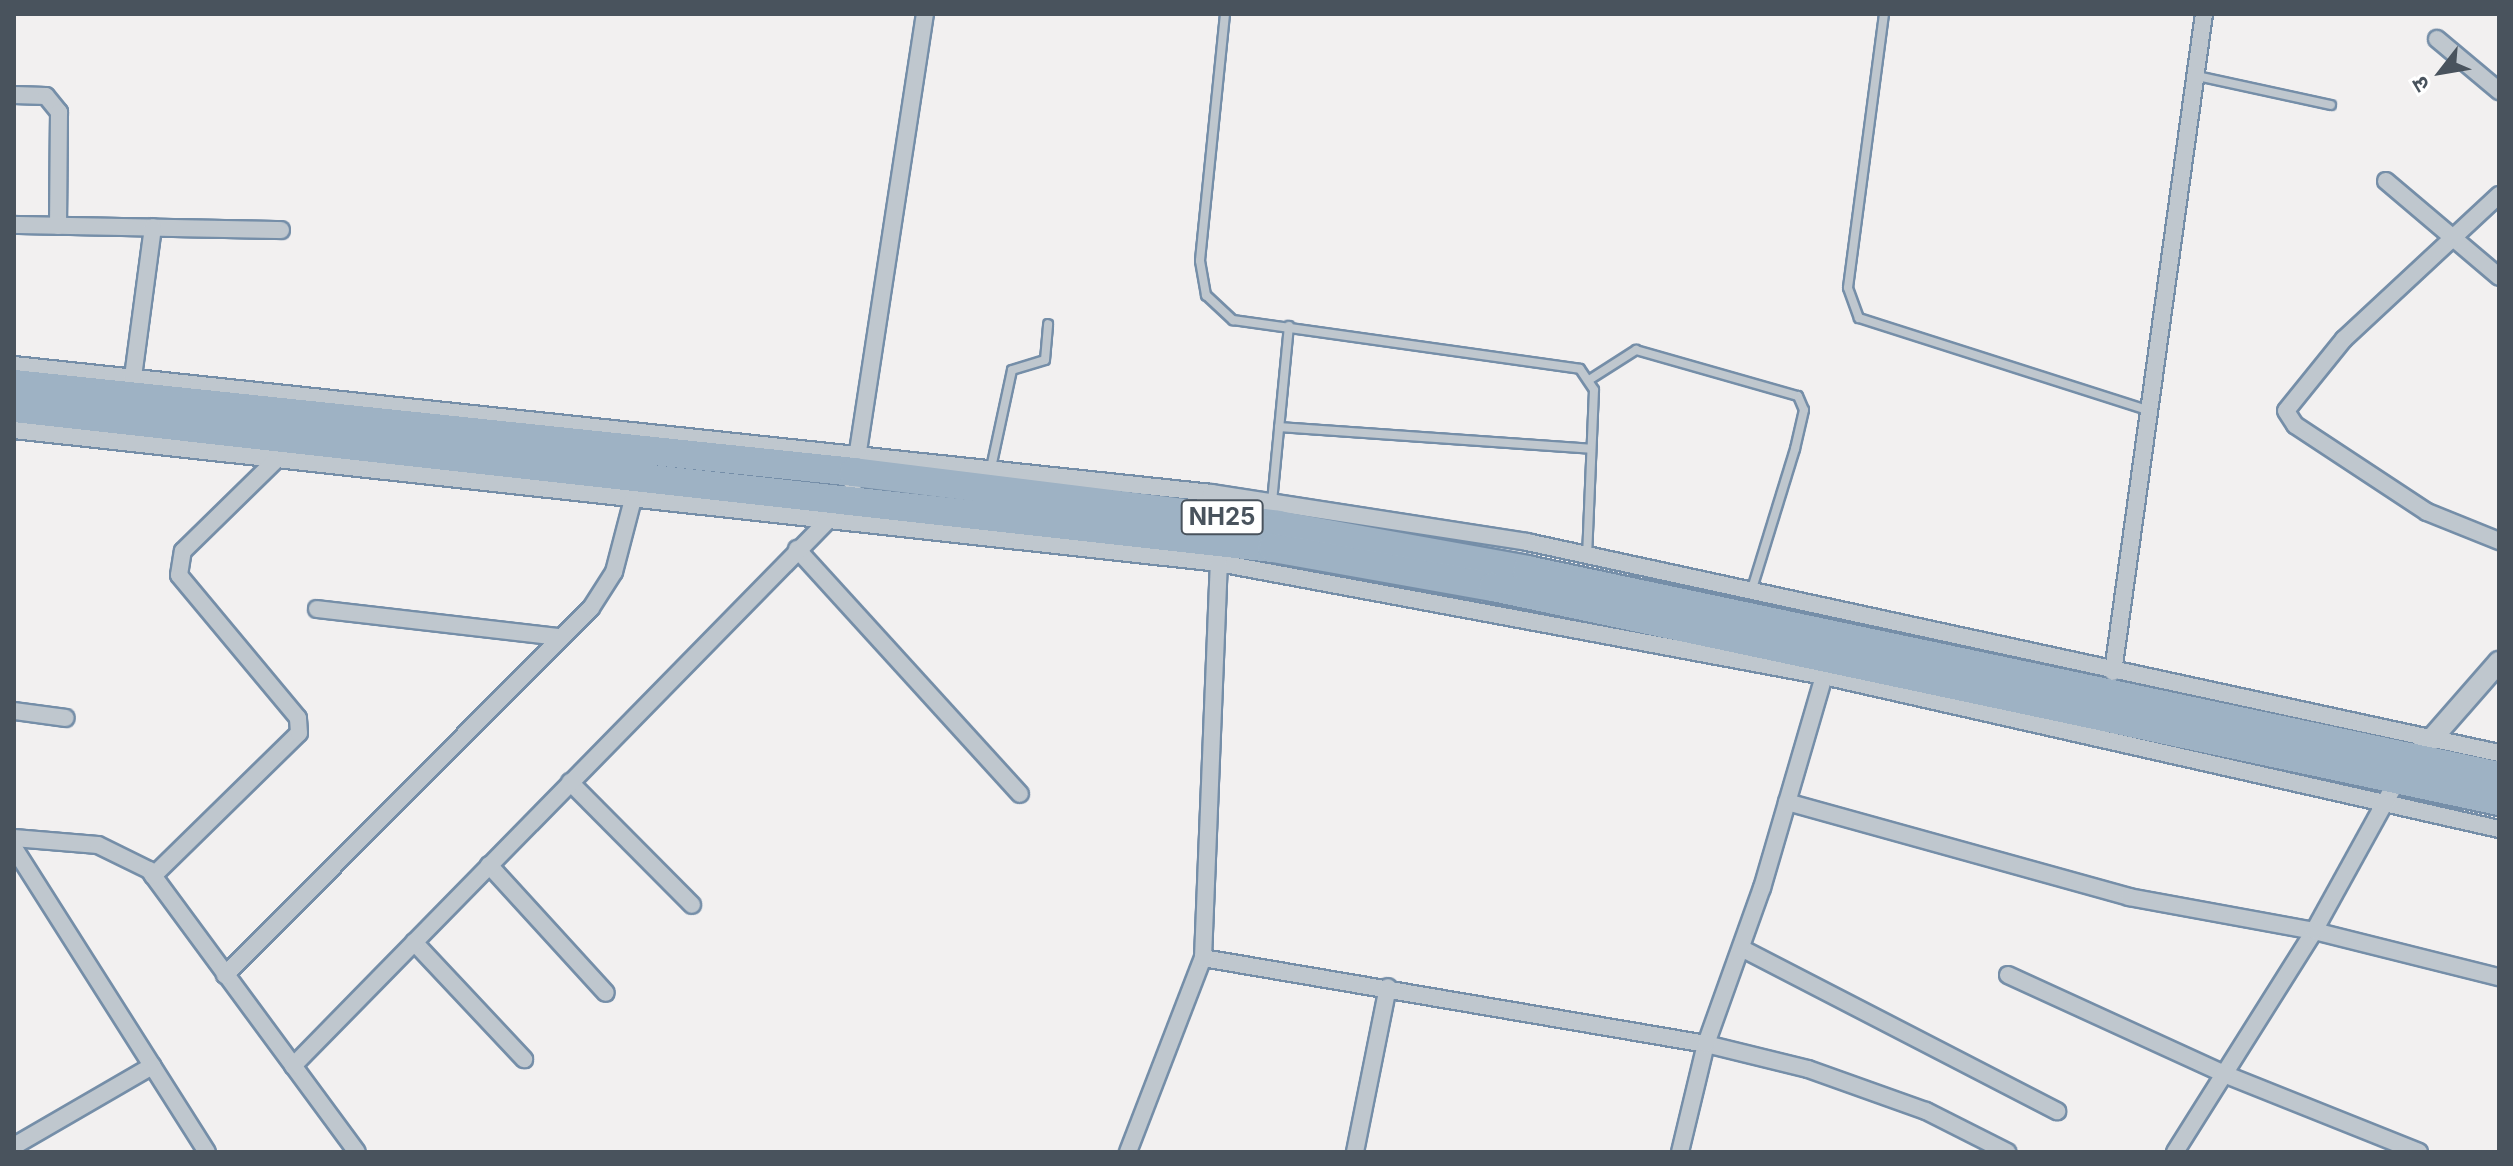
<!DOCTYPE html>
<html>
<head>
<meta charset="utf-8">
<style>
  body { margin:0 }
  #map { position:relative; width:2513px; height:1166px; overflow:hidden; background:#f2f0f0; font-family:Inter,"Noto Sans Devanagari",sans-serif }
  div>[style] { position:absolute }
  .roads { filter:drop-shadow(2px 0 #758ea8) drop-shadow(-2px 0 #758ea8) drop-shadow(0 2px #758ea8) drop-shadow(0 -2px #758ea8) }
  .service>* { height:8px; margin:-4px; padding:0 4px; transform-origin:4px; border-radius:4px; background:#bfc7ce }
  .minor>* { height:16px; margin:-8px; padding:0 8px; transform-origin:8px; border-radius:8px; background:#bfc7ce }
  .tertiary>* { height:20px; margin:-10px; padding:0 10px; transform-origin:10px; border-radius:10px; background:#bfc7ce }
  .trunk>* { height:28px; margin:-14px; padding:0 14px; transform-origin:14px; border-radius:14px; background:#9eb2c4 }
  span { translate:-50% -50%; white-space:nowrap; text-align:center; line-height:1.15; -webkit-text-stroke:8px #fff; paint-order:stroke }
  .shield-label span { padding:2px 6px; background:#fff; border:2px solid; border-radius:6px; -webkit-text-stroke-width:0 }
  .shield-label { font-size:24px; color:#49535d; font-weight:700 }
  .frame { position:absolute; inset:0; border:16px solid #49535d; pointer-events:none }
  .north { position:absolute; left:2401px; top:32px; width:80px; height:80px; -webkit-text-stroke:6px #fff; paint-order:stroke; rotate:239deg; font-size:22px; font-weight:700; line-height:32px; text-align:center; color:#49535d }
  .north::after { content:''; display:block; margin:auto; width:28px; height:36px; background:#49535d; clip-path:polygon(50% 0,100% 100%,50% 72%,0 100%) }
</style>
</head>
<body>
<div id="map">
  <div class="roads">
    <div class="service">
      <div style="left:1225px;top:14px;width:248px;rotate:95.8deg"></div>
      <div style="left:1200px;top:261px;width:35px;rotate:80deg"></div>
      <div style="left:1206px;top:295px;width:37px;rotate:43deg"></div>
      <div style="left:1233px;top:320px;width:350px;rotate:8deg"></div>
      <div style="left:1580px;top:369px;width:25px;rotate:56deg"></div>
      <div style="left:1594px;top:390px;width:166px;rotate:92.4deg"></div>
      <div style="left:1884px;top:14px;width:276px;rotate:97.5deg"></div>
      <div style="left:1848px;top:288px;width:32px;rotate:70deg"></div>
      <div style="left:1859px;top:318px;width:305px;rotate:17.7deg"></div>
      <div style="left:2197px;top:76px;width:137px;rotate:12.2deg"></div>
      <div style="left:1589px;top:380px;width:56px;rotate:-32.6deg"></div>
      <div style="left:1636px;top:350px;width:168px;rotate:15.9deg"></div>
      <div style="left:1798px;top:396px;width:15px;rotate:67deg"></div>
      <div style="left:1804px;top:410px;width:40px;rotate:103deg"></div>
      <div style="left:1795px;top:449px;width:150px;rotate:107.1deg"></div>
      <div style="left:1279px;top:427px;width:312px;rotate:4deg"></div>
      <div style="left:991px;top:468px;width:100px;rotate:-77.9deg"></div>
      <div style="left:1012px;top:370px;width:34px;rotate:-17deg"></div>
      <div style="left:1045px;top:360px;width:36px;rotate:-85deg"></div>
      <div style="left:1272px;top:502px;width:177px;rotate:-84.5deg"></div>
    </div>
    <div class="minor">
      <div style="left:2437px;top:39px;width:81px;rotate:40deg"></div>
      <div style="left:14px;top:95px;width:32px;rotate:2deg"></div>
      <div style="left:46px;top:96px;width:21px;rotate:51deg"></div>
      <div style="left:59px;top:112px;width:114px;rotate:90.5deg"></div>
      <div style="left:2386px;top:181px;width:148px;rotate:40.3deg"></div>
      <div style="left:2499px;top:195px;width:212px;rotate:137.1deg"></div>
      <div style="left:2344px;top:339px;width:92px;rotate:128.9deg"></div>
      <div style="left:2286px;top:411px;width:17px;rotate:57deg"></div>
      <div style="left:2295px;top:425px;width:158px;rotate:33.4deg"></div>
      <div style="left:2427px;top:512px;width:78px;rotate:21.9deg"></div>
      <div style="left:14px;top:225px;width:267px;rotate:1.1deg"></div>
      <div style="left:14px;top:365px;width:1204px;rotate:6.1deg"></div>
      <div style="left:1211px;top:493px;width:320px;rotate:8.8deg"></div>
      <div style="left:1527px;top:542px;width:995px;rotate:12.25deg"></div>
      <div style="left:133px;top:377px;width:151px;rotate:-82.4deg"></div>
      <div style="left:14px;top:430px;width:1212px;rotate:6.3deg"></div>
      <div style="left:1219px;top:563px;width:615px;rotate:10.58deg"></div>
      <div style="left:1824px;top:676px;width:692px;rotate:12.77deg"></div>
      <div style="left:797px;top:549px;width:331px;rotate:47.7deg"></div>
      <div style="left:317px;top:609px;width:243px;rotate:6.6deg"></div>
      <div style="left:2113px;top:672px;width:664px;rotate:-82.13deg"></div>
      <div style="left:14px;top:711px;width:52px;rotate:7.7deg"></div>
      <div style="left:570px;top:782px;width:173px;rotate:45.2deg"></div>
      <div style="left:1787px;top:802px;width:355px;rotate:15.5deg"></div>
      <div style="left:2129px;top:897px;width:188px;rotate:10.4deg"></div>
      <div style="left:2314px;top:931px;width:191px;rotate:14deg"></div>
      <div style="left:14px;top:838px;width:84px;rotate:4.8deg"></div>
      <div style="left:98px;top:845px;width:57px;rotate:26.1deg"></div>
      <div style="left:149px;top:870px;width:350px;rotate:53.6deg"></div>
      <div style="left:14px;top:848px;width:360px;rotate:57.6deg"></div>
      <div style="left:489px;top:865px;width:173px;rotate:47.6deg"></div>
      <div style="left:153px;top:876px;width:204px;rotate:-44.4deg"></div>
      <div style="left:299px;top:733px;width:15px;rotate:-94deg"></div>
      <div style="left:298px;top:718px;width:186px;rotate:-129.8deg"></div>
      <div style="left:179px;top:575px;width:24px;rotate:-81deg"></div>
      <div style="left:183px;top:551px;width:133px;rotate:-44.4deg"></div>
      <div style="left:414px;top:942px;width:161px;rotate:46.8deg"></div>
      <div style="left:1741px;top:948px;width:356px;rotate:27.3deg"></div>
      <div style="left:1203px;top:958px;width:510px;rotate:9.7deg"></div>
      <div style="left:1706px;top:1044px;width:105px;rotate:13.8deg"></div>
      <div style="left:1808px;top:1069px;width:125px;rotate:19.6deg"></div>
      <div style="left:1926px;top:1111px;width:91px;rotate:26.8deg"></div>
      <div style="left:225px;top:975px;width:518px;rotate:-45.08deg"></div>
      <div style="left:591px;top:608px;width:43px;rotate:-57.4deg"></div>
      <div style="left:614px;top:572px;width:75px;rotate:-75.4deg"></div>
      <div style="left:2008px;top:975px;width:238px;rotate:24.6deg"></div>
      <div style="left:2224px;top:1074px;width:210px;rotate:21.8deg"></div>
      <div style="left:293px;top:1066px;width:797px;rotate:-45.56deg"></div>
      <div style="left:851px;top:497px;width:489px;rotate:-81.3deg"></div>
      <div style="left:14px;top:1146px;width:160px;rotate:-30.1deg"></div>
      <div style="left:1128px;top:1152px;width:208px;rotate:-68.9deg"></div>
      <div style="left:1203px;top:958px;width:395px;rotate:-87.7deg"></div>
      <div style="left:1355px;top:1152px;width:168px;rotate:-78.7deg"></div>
      <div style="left:1680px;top:1152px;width:111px;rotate:-76.5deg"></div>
      <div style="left:1706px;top:1044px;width:166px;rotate:-70.3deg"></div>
      <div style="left:1762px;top:888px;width:221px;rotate:-73.7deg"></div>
      <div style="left:2175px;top:1152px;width:261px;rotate:-57.8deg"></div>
      <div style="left:2314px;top:931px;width:174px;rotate:-61.1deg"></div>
    </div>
    <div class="tertiary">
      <div style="left:2407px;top:767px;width:140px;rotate:-48.8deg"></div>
    </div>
    <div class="trunk">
      <div style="left:14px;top:384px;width:845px;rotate:5.98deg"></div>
      <div style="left:854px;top:472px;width:427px;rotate:7.1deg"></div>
      <div style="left:1278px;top:525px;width:253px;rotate:10.2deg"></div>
      <div style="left:1527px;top:570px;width:994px;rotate:11.97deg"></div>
      <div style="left:14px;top:408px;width:1267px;rotate:6.35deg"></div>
      <div style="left:1273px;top:548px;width:223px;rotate:10.1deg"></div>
      <div style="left:1493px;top:587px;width:1029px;rotate:12.01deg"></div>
    </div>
  </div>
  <div class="shield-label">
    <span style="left:1222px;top:517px">NH25</span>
  </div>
  <div class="frame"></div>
  <div class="north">उ</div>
</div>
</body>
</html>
